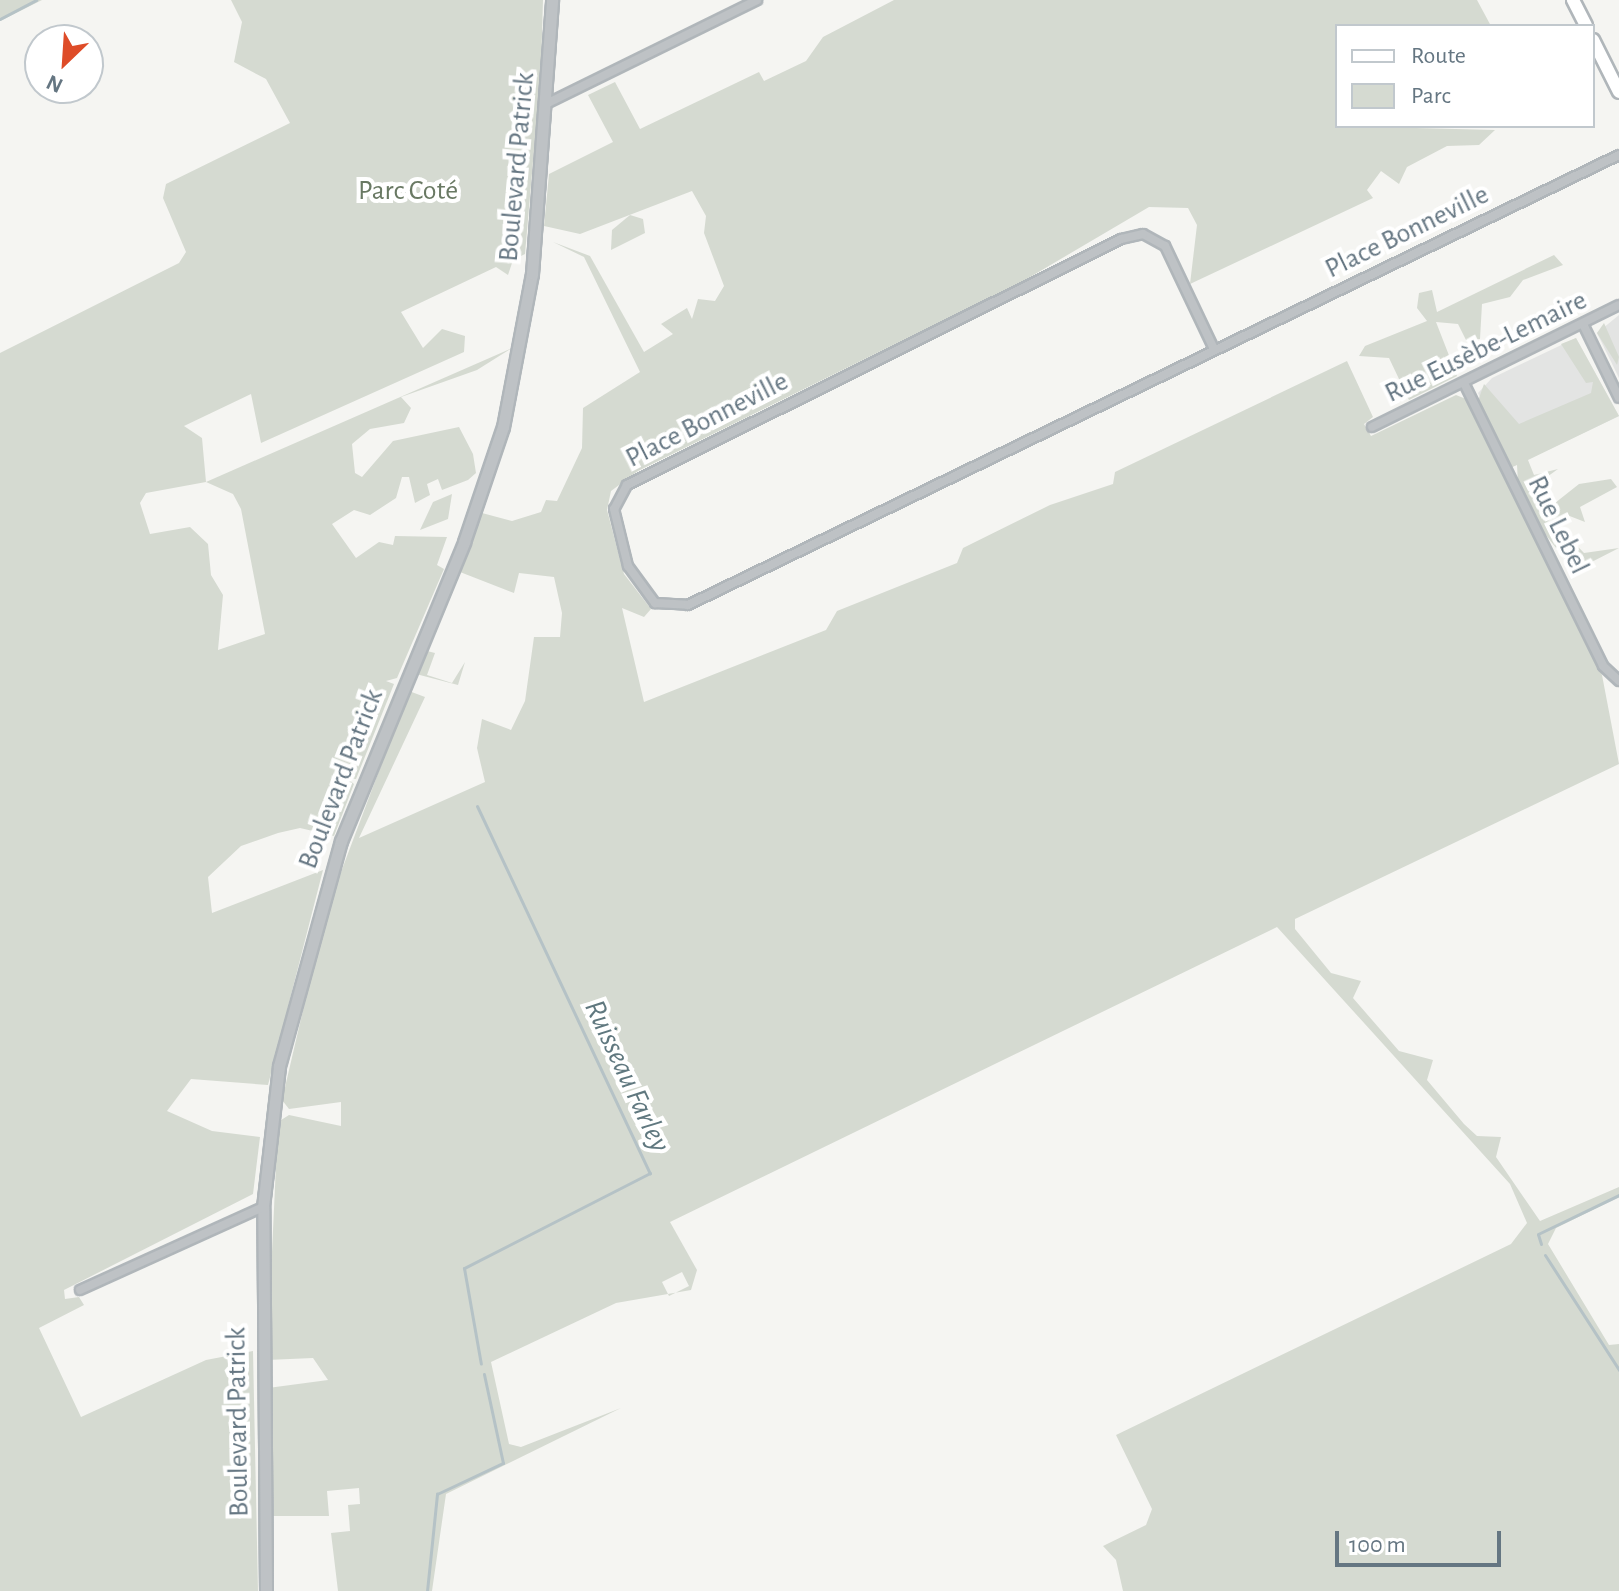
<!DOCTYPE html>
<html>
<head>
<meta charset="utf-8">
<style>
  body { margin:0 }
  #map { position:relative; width:1619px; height:1591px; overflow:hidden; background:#f5f5f2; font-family:"Alegreya Sans",sans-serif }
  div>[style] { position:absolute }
  .built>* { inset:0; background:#e3e4e3 }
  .green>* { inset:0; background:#d5dad1 }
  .stream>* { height:3px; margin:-1.5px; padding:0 1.5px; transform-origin:1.5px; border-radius:1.5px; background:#b5c2c6 }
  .roads { filter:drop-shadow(2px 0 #b0b6ba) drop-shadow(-2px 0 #b0b6ba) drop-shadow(0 2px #b0b6ba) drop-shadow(0 -2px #b0b6ba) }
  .minor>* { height:8px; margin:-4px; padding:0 4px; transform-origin:4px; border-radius:4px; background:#bec2c5 }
  .tertiary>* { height:11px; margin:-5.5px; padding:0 5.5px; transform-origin:5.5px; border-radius:5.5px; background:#bec2c5 }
  .secondary>* { height:12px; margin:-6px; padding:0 6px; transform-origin:6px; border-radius:6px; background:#fff }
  span { translate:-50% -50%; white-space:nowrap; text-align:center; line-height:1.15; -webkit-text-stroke:8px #fff; paint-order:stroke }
  .street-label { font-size:28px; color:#657682 }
  .park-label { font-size:28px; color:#697963 }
  .water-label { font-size:30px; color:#60787f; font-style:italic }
  .legend { position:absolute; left:1335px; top:24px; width:260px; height:104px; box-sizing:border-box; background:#fff; border:2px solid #c1c8cd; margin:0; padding:10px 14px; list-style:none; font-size:24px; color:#657682 }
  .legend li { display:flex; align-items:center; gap:16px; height:40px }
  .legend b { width:40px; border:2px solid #c1c8cd }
  .north { position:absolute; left:24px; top:24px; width:80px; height:80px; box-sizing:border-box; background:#fff; border:2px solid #c1c8cd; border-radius:50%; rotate:205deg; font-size:22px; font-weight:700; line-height:32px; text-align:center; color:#657682 }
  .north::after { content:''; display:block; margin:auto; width:28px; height:36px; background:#de4c28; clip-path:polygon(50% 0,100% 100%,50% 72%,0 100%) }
  .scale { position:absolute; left:1335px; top:1531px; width:166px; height:36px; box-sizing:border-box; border:4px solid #657682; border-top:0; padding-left:10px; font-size:24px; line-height:28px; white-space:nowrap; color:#657682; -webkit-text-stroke:6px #fff; paint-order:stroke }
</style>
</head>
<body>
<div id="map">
  <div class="built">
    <div style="clip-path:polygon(1619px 315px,1619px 378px,1597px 333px)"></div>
    <div style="clip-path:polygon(1576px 338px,1619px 416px,1510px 468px,1478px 393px,1492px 378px)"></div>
  </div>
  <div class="green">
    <div style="clip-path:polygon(0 0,42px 0,0 21px)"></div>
    <div style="clip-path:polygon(evenodd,231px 0,543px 0,541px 69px,525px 254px,513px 260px,508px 275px,496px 267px,401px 312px,423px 348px,442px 329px,465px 336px,464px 352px,261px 443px,251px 394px,184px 426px,202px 438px,206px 482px,512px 348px,477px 370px,401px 397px,411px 408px,404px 423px,370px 429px,352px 444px,355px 473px,362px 477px,393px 441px,459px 427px,473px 454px,476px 473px,468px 480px,442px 490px,438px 479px,427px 484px,430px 495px,415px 503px,409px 477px,402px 477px,396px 498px,370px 515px,354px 510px,332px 524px,356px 558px,379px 542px,393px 545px,395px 536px,447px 537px,437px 565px,444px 569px,397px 678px,386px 681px,394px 684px,356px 779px,347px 778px,354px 784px,334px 836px,300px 828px,278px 833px,241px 846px,208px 877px,212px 913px,323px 870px,268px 1085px,191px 1079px,167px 1111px,212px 1131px,260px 1137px,253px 1194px,64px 1290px,65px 1299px,79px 1297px,84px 1305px,39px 1328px,81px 1417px,206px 1360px,253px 1351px,258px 1591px,0 1591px,0 353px,179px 263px,186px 252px,163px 198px,166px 184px,290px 123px,266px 79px,234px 62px,242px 22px,231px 0,206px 482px,233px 494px,241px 509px,265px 634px,218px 650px,223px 595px,211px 575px,208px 544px,190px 527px,150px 534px,140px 503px,146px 493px,206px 482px)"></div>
    <div style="clip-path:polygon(evenodd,894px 0,1477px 0,1491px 26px,1337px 26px,1337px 126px,1495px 130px,1479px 145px,1447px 146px,1407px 167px,1399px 184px,1381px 171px,1367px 190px,1373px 198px,1190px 284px,1197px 225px,1188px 208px,1149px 207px,1025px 280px,638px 471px,611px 491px,607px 510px,624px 574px,651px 609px,644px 617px,622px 608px,644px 702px,826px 630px,837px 611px,957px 563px,963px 548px,1050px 505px,1113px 484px,1115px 472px,1347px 361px,1373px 417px,1364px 424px,1371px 436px,1456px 395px,1466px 399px,1602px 675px,1619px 764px,1295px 919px,1295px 929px,1331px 973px,1361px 981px,1353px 998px,1399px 1051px,1433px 1060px,1427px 1080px,1464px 1124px,1477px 1136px,1501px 1137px,1496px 1157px,1540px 1221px,1619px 1187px,1619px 1197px,1556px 1228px,1548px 1244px,1609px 1345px,1619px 1344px,1619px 1591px,1123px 1591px,1116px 1560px,1103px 1546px,1146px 1525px,1152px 1509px,1116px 1435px,1511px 1244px,1527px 1223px,1510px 1184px,1277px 927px,670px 1222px,697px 1270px,691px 1290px,616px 1303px,491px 1362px,509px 1444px,521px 1447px,621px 1408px,446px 1494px,432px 1591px,338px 1591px,331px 1533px,350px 1531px,348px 1505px,360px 1504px,359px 1488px,327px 1491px,329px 1516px,271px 1516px,268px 1388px,328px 1380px,313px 1358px,267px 1360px,278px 1122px,289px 1115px,341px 1126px,341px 1102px,289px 1109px,282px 1100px,326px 912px,409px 691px,425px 697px,359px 838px,485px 782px,477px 748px,482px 719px,511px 730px,525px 701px,534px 637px,560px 637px,562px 613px,554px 577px,519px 573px,514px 593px,460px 572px,482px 513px,512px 521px,541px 512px,546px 500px,557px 501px,582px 448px,583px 408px,640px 372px,584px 257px,553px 242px,590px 256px,644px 352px,673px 334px,661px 324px,687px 308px,692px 319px,698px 299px,715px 301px,724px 286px,704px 233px,706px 216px,692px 191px,580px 234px,544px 226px,549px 174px,613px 142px,588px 95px,615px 82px,640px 129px,759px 72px,764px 81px,806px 61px,823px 37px,894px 0,682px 1272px,689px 1286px,669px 1296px,662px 1282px,682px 1272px)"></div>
    <div style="clip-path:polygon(630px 215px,643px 219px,645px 233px,611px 250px,612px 230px)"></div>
    <div style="clip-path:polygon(1554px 255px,1563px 265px,1523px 280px,1510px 297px,1482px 304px,1480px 339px,1466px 340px,1458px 324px,1436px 322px,1457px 376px,1409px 400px,1389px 358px,1359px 356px,1365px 346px,1427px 321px,1417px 308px,1419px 293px,1432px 290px,1437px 312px)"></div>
    <div style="clip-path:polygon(1604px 323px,1619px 357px,1617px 365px,1597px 333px)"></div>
    <div style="clip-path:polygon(1576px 338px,1619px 416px,1528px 460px,1534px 475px,1558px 469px,1540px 482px,1555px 503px,1579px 484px,1611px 479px,1617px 487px,1580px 507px,1585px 522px,1567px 515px,1553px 520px,1584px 553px,1619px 548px,1574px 571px,1542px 530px,1518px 483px,1517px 465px,1510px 468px,1478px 401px,1484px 384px,1519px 424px,1591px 393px,1593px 382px,1586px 383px,1561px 344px)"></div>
    <div style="clip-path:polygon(452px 494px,448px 519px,420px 530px,433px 502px)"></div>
    <div style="clip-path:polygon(427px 651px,435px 653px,427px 675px,452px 683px,465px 662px,458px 685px,416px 674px)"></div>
  </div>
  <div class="stream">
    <div style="left:0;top:19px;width:41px;rotate:-27.8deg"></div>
    <div style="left:477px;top:806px;width:406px;rotate:64.8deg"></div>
    <div style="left:650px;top:1173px;width:209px;rotate:152.9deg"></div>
    <div style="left:464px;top:1268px;width:97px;rotate:80deg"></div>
    <div style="left:1541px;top:1244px;width:10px;rotate:-107deg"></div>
    <div style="left:1538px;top:1234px;width:90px;rotate:-25.7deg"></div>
    <div style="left:1545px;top:1255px;width:137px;rotate:57.2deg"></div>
    <div style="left:427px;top:1591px;width:98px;rotate:-84.1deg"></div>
    <div style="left:437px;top:1494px;width:73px;rotate:-25.2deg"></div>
    <div style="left:503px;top:1463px;width:91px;rotate:-102.1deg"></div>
  </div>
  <div class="roads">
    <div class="minor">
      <div style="left:548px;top:103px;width:233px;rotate:-26.2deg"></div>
      <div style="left:1583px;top:324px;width:82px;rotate:64.1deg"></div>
      <div style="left:1214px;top:349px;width:114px;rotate:-115.4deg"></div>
      <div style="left:1165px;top:246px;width:25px;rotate:-151deg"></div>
      <div style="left:1143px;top:234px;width:23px;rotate:167deg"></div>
      <div style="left:1121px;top:239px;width:552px;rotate:153.53deg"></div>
      <div style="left:627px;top:485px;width:27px;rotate:118deg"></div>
      <div style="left:614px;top:509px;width:59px;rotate:76.2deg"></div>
      <div style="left:628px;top:566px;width:46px;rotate:53.9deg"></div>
      <div style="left:655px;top:603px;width:33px;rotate:3deg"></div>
      <div style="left:688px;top:605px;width:1034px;rotate:-25.8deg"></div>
      <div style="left:1464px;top:383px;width:315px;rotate:63.8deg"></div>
      <div style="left:1603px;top:666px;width:22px;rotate:43deg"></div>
      <div style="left:1372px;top:427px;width:275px;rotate:-26.3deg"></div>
      <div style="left:80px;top:1290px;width:201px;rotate:-24.4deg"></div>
    </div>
    <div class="tertiary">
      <div style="left:266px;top:1591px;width:384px;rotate:-90.4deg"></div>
      <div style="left:263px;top:1207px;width:142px;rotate:-83.5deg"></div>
      <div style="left:279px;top:1066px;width:233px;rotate:-74.6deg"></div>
      <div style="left:341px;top:841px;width:323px;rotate:-67.6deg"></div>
      <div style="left:464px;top:542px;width:121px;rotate:-71.3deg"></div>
      <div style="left:503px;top:427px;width:156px;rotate:-79.3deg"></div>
      <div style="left:532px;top:274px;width:275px;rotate:-85.8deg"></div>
    </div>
    <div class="secondary">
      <div style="left:1573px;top:0;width:29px;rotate:63deg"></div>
      <div style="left:1593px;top:40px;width:58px;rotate:63.4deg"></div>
    </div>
  </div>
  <div class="street-label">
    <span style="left:517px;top:167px;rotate:-85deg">Boulevard Patrick</span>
    <span style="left:1407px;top:232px;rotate:-26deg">Place Bonneville</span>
    <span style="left:1486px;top:347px;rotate:-26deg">Rue Eusèbe-Lemaire</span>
    <span style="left:707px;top:420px;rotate:-27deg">Place Bonneville</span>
    <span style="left:1558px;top:525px;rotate:64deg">Rue Lebel</span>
    <span style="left:341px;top:779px;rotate:-69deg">Boulevard Patrick</span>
    <span style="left:238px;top:1422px;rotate:-91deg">Boulevard Patrick</span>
  </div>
  <div class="park-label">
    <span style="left:408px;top:191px">Parc Coté</span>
  </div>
  <div class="water-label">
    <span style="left:627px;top:1076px;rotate:65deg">Ruisseau Farley</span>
  </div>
  <ul class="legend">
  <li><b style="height:10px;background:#fff"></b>Route</li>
  <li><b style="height:22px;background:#d5dad1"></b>Parc</li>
  </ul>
  <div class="north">N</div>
  <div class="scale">100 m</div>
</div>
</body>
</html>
